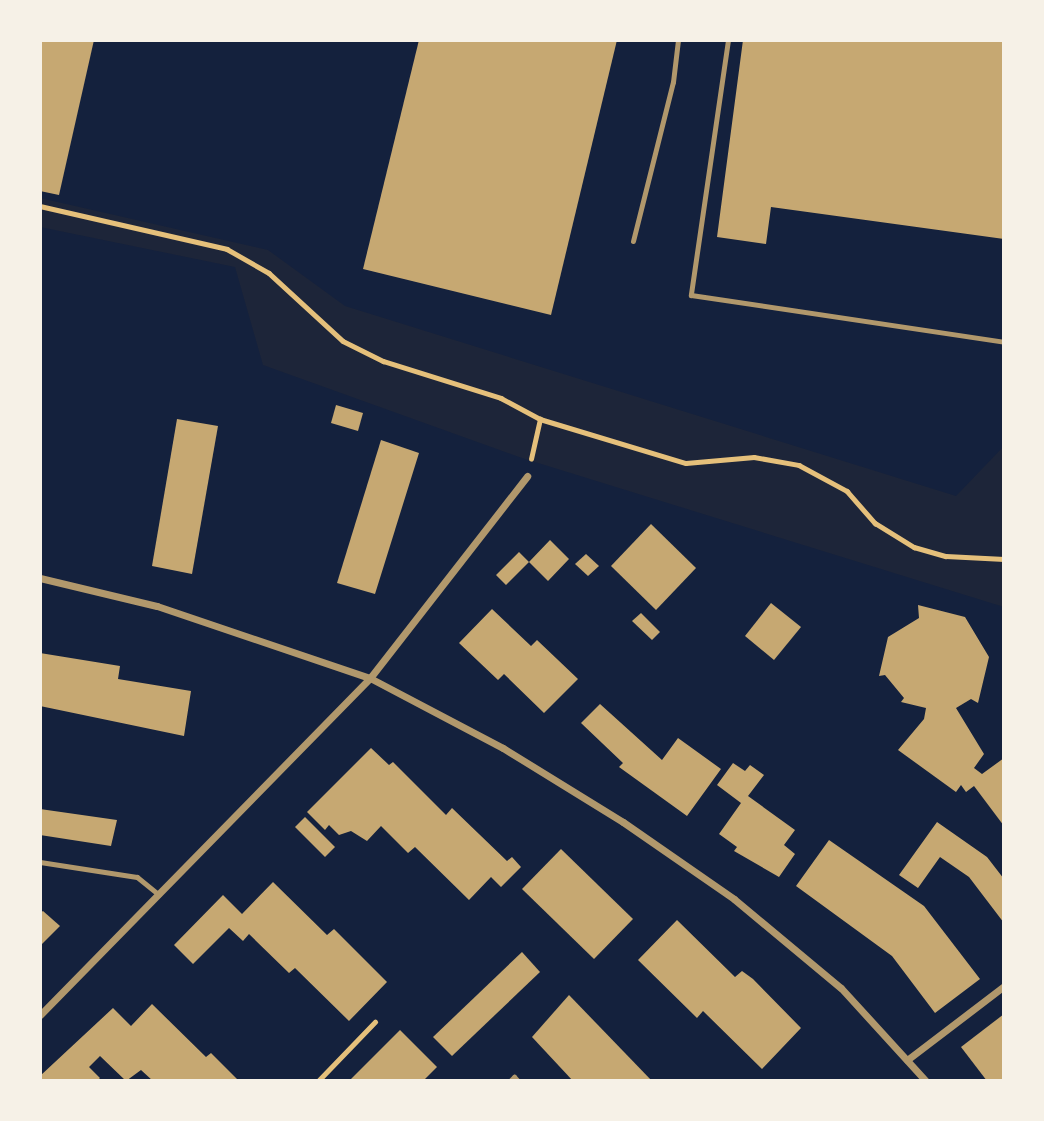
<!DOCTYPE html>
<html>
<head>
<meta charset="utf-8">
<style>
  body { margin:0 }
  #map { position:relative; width:1044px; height:1121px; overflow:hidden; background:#14213d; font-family:"Source Serif 4",serif }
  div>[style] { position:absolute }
  .green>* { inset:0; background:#1d2539 }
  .building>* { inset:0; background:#c6a872 }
  .path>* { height:4.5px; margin:-2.25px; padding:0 2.25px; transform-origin:2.25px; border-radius:2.25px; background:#e5c07b }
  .service>* { height:5px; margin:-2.5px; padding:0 2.5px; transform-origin:2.5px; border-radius:2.5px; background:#b1986c }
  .minor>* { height:7px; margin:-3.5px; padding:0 3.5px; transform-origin:3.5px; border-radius:3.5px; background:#b1986c }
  span { translate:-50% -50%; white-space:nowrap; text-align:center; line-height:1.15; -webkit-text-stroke:7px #f6f1e7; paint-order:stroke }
  .frame { position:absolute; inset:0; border:42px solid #f6f1e7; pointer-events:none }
</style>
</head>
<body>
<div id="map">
  <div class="green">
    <div style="clip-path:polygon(40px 198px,268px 250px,345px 306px,956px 496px,1004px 446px,1004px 607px,522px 458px,263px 365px,235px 267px,40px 227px)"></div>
  </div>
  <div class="building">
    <div style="clip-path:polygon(40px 40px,94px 40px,59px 195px,40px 191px)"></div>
    <div style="clip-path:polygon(419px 40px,617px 40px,551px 315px,363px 269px)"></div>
    <div style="clip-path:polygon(743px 40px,1004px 40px,1004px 239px,771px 207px,766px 244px,717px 237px)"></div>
    <div style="clip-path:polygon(336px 405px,363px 413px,358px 431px,331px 423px)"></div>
    <div style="clip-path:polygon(177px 419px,218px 426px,192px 574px,152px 566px)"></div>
    <div style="clip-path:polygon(381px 440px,419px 453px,375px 594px,337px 583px)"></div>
    <div style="clip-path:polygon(651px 524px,696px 568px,656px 610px,611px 566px)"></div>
    <div style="clip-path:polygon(550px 540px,569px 559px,548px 581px,529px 562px,506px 585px,496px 575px,519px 552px,529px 562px)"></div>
    <div style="clip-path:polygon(586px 554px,599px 566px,588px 576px,575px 564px)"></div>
    <div style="clip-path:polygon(771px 603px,801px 627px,774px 660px,745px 636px)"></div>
    <div style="clip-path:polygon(918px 605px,965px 617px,989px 657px,978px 703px,971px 699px,956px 708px,984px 754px,974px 768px,982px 774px,1004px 758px,1004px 826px,974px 786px,966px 792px,961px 785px,956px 792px,898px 750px,924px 719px,926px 708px,901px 702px,904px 698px,885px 675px,879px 676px,888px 637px,919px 618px)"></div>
    <div style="clip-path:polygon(492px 609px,531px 646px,537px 640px,578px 679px,544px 713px,504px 674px,498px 680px,459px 643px)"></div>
    <div style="clip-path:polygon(641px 613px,660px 632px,652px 640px,632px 621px)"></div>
    <div style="clip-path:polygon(40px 653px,120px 666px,118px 679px,191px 691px,184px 736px,40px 706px)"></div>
    <div style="clip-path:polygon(600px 704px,662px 760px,678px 738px,721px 769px,687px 816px,619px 767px,623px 763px,581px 723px)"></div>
    <div style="clip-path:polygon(371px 748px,389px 765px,393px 762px,446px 815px,452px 808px,507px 861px,512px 857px,521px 867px,501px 887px,491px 877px,469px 900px,415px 847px,408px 853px,381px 826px,367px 841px,351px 831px,339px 835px,329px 825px,325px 830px,307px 812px)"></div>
    <div style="clip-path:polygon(733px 763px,745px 771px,750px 765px,764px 775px,748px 796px,795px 830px,784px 845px,795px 854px,779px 877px,734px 851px,737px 847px,719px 834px,741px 803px,717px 785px)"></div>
    <div style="clip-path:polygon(40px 809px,117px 820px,111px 846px,40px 835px)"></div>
    <div style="clip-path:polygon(305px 817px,335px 847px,325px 857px,295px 827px)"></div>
    <div style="clip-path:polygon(937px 822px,987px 857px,1004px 879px,1004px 923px,969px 877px,940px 857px,918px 888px,899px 875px)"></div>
    <div style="clip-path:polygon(829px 840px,924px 906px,980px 979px,935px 1013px,892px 956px,796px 886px)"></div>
    <div style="clip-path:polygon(561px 849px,633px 919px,594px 959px,522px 889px)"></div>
    <div style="clip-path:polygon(273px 882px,327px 935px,334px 929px,387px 982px,349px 1021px,295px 968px,289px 973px,249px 934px,243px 941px,229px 928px,193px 964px,174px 945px,223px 895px,242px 914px)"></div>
    <div style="clip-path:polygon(43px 911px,60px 926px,40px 946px,40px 913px)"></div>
    <div style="clip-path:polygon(677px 920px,735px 977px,742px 971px,753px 979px,801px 1028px,762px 1069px,703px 1011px,697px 1018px,638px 960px)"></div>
    <div style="clip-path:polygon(522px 952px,540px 972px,452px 1056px,433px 1037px)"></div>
    <div style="clip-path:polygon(569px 995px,652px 1081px,573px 1081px,532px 1037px)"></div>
    <div style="clip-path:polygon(152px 1004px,206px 1057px,211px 1053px,239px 1081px,153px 1081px,141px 1070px,126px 1081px,100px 1056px,89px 1067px,100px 1078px,97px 1081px,40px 1081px,40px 1076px,113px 1008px,131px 1026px)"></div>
    <div style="clip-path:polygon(1004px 1014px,1004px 1081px,987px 1081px,961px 1047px)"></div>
    <div style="clip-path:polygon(400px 1030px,437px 1067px,423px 1081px,349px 1081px)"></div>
  </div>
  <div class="path">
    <div style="left:40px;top:206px;width:192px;rotate:12.9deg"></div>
    <div style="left:227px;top:249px;width:48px;rotate:29.7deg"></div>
    <div style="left:269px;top:273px;width:100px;rotate:42.6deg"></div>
    <div style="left:343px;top:341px;width:45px;rotate:26.6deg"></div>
    <div style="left:383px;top:361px;width:124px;rotate:17.4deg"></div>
    <div style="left:501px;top:398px;width:44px;rotate:28.3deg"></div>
    <div style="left:540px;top:419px;width:152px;rotate:16.8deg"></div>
    <div style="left:686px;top:463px;width:68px;rotate:-5deg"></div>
    <div style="left:754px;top:457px;width:46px;rotate:10.1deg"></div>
    <div style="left:799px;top:465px;width:55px;rotate:28.4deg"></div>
    <div style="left:847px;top:491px;width:43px;rotate:48.8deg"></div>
    <div style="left:875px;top:523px;width:46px;rotate:31.6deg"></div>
    <div style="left:914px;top:547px;width:33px;rotate:16deg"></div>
    <div style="left:946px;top:556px;width:58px;rotate:3deg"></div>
    <div style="left:531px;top:459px;width:41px;rotate:-77.3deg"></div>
    <div style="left:318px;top:1081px;width:82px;rotate:-46deg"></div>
  </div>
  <div class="service">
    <div style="left:728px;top:40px;width:258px;rotate:98.3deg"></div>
    <div style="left:691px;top:295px;width:317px;rotate:8.5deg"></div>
    <div style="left:633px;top:241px;width:164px;rotate:-75.9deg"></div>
    <div style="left:673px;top:82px;width:42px;rotate:-83.2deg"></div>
    <div style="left:40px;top:862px;width:98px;rotate:8.8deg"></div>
    <div style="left:137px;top:877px;width:28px;rotate:39deg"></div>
    <div style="left:510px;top:1081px;width:6px;rotate:-45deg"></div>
    <div style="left:514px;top:1077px;width:6px;rotate:45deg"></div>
  </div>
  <div class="minor">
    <div style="left:40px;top:578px;width:120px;rotate:13.5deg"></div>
    <div style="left:157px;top:606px;width:225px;rotate:18.7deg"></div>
    <div style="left:370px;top:678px;width:150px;rotate:27.8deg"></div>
    <div style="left:503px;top:748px;width:141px;rotate:31.7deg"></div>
    <div style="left:623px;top:822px;width:135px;rotate:34.7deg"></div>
    <div style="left:734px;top:899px;width:139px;rotate:39.8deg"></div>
    <div style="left:841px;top:988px;width:126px;rotate:47.6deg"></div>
    <div style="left:40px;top:1015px;width:472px;rotate:-45.6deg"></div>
    <div style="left:370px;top:678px;width:256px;rotate:-52.1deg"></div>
    <div style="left:907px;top:1060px;width:122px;rotate:-37.3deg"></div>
  </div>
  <div class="frame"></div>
</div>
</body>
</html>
